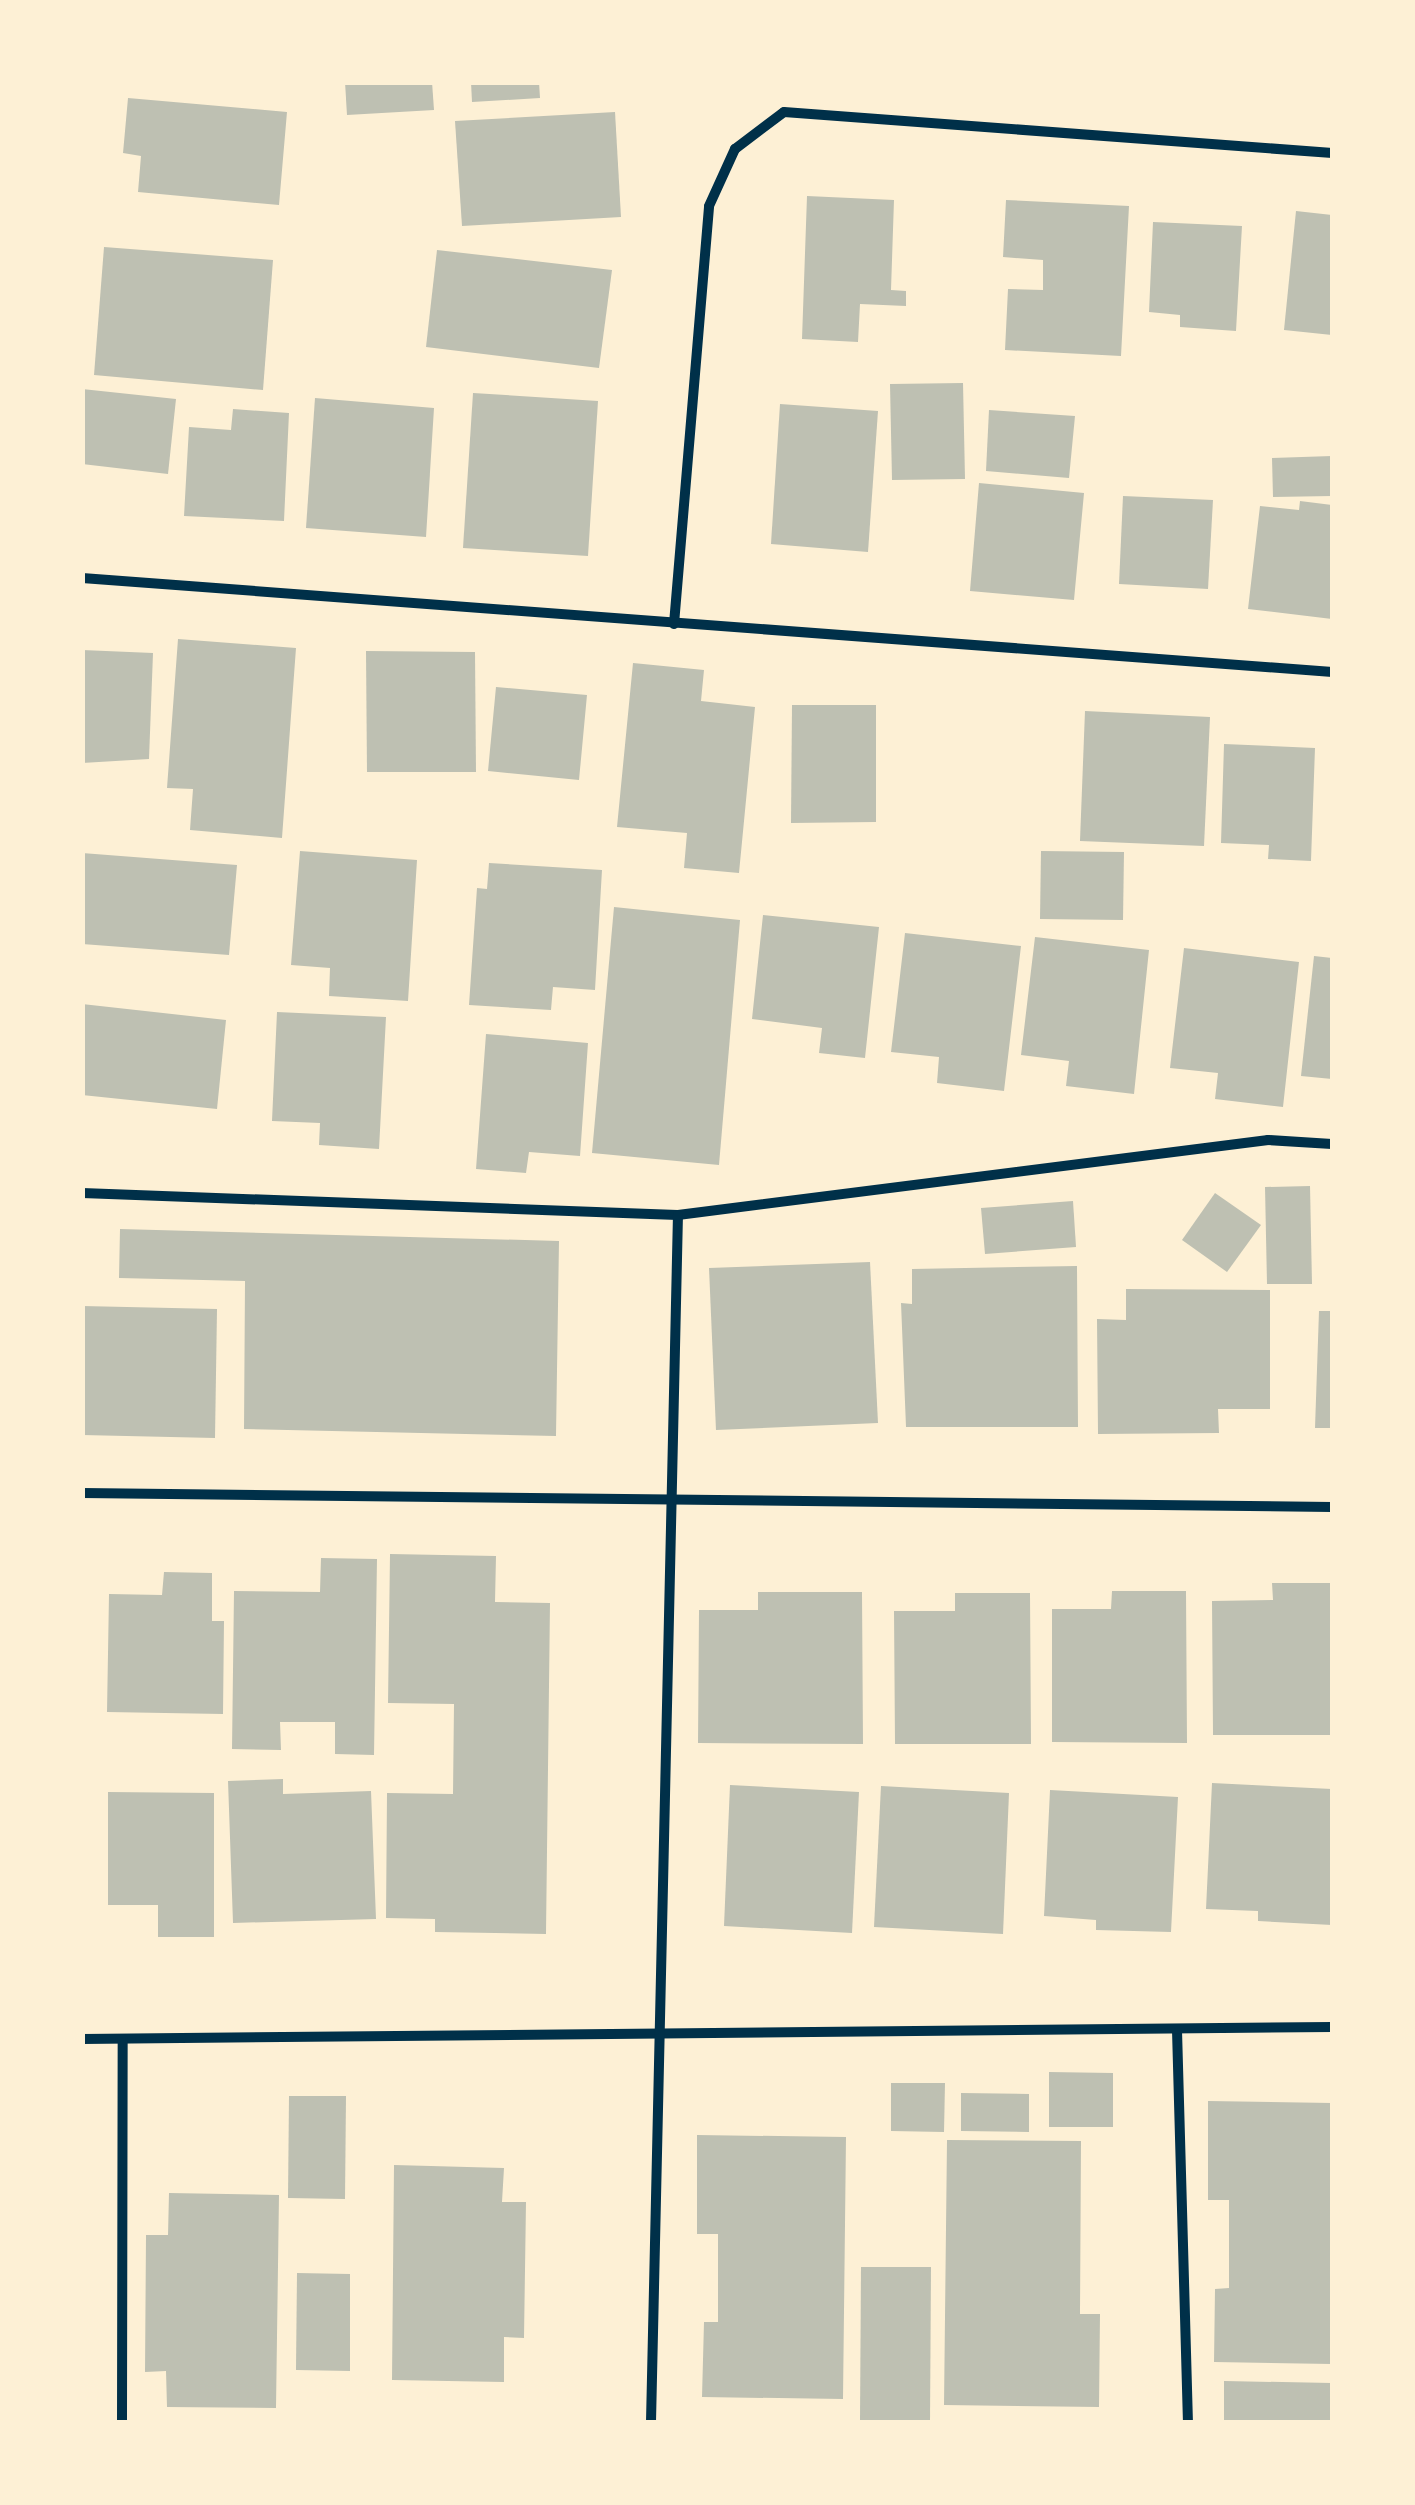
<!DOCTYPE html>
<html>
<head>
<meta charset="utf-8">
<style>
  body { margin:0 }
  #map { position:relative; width:1415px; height:2505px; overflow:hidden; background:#fdf0d5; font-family:Raleway,sans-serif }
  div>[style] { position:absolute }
  .building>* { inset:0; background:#bec0b2 }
  .minor>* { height:10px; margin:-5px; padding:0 5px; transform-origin:5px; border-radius:5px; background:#003049 }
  span { translate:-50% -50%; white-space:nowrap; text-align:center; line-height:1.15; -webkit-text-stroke:9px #fdf0d5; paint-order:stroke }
  .frame { position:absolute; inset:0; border:85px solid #fdf0d5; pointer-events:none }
</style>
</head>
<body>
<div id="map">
  <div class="building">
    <div style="clip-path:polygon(345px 82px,432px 82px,434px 110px,347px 115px)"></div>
    <div style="clip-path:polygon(471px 82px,539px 82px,540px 98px,472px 102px)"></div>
    <div style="clip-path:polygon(128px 98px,287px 112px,279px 205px,138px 192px,141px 156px,123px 153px)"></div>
    <div style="clip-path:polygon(615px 112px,621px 217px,462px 226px,455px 121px)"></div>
    <div style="clip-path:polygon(807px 196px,894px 200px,891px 290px,906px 291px,906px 306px,860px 304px,858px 342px,802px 339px)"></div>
    <div style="clip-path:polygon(1006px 200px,1129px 206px,1121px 356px,1005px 350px,1008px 289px,1043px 290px,1043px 260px,1003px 257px)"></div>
    <div style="clip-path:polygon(1296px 211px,1332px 215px,1332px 335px,1284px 330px)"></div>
    <div style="clip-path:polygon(1153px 222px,1242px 226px,1236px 331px,1180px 327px,1180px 315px,1149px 312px)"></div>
    <div style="clip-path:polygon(104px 247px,273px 260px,263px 390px,94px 375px)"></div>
    <div style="clip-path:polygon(437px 250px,612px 270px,599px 368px,426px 347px)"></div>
    <div style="clip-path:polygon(963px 383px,965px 479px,892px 480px,890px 384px)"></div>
    <div style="clip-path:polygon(82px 389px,176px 399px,168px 474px,82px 464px)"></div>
    <div style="clip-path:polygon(473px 393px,598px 401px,588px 556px,463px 548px)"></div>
    <div style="clip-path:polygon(315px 398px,434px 408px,426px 537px,306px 528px)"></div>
    <div style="clip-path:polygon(780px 404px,878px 411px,868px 552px,771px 544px)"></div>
    <div style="clip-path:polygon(233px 409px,289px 413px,284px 521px,184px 516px,189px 427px,231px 430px)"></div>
    <div style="clip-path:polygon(989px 410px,1075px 416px,1069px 478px,986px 471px)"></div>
    <div style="clip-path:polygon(1332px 456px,1332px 496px,1273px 497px,1272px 458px)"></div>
    <div style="clip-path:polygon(979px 483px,1084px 493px,1074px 600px,970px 591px)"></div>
    <div style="clip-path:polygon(1123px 496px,1213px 500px,1208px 589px,1119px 584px)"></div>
    <div style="clip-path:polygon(1300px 501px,1332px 505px,1332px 619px,1248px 609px,1260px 506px,1299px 510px)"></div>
    <div style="clip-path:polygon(178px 639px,296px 648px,282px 838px,190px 830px,193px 789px,167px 788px)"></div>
    <div style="clip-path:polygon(82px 650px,153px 653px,149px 759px,82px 763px)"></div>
    <div style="clip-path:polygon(366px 651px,475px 652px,476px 772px,367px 772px)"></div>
    <div style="clip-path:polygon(633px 663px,704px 670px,701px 701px,755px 707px,739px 873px,684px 868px,687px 833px,617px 827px)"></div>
    <div style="clip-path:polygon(496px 687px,587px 695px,579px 780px,488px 771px)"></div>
    <div style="clip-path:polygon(792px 705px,876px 705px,876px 822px,791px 823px)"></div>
    <div style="clip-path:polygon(1085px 711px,1210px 717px,1204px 846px,1080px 841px)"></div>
    <div style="clip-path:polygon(1224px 744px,1315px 748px,1311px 861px,1268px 859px,1269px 845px,1221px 843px)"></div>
    <div style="clip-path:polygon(300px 851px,417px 860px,408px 1001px,329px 996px,330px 968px,291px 965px)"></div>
    <div style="clip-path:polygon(1041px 851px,1124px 852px,1123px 920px,1040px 919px)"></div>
    <div style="clip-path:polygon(82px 853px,237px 865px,229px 955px,82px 944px)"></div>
    <div style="clip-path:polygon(489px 863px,602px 870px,595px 990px,553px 987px,551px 1010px,469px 1005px,477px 888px,487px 889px)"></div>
    <div style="clip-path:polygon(614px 907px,740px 920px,719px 1165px,592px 1153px)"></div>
    <div style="clip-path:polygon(763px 915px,879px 927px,865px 1058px,819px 1053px,822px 1028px,752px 1019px)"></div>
    <div style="clip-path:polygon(905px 933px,1021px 946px,1004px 1091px,937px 1083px,939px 1057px,891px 1052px)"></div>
    <div style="clip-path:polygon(1035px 937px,1149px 950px,1134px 1094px,1066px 1086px,1069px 1061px,1021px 1055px)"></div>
    <div style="clip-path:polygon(1184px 948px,1299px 962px,1283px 1107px,1215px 1099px,1218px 1073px,1170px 1068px)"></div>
    <div style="clip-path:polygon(1314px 956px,1332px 958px,1332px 1079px,1301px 1076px)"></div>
    <div style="clip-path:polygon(82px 1004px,226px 1020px,217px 1109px,82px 1095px)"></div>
    <div style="clip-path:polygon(277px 1012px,386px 1017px,379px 1149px,319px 1145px,320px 1123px,272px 1121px)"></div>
    <div style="clip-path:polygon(486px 1034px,588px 1043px,580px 1156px,529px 1152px,526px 1173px,476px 1169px)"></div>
    <div style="clip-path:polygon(1310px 1186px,1312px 1284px,1267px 1284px,1265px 1187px)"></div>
    <div style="clip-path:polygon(1215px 1193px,1261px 1225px,1227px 1272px,1182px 1240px)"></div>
    <div style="clip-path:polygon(1073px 1201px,1076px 1247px,985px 1254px,981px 1208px)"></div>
    <div style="clip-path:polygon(120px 1229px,559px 1241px,556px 1436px,244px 1429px,245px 1281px,119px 1278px)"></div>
    <div style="clip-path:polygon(870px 1262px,878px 1423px,716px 1430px,709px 1268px)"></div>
    <div style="clip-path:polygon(1077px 1266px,1078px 1427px,906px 1427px,901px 1303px,912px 1304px,912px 1269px)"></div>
    <div style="clip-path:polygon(1126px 1289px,1270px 1290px,1270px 1409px,1218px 1409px,1219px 1433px,1098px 1434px,1097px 1319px,1126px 1320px)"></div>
    <div style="clip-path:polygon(82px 1306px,217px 1309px,215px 1438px,82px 1435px)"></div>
    <div style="clip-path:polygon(1319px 1311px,1332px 1311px,1332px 1428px,1315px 1428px)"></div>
    <div style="clip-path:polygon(390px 1554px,496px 1556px,495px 1602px,550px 1603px,546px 1934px,435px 1932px,435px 1919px,386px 1918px,387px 1793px,453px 1794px,454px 1704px,388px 1703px)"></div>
    <div style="clip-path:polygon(321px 1558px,377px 1559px,374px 1755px,335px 1754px,335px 1722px,280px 1722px,281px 1750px,232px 1749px,234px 1591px,320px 1592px)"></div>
    <div style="clip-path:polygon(164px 1572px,212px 1573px,212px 1621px,224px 1621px,223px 1714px,107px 1712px,109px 1594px,162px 1595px)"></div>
    <div style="clip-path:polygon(1272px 1583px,1332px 1583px,1332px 1735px,1213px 1735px,1212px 1601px,1273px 1600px)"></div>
    <div style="clip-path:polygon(1112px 1591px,1186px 1591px,1187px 1743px,1052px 1742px,1052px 1609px,1111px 1609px)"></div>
    <div style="clip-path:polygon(758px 1592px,862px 1592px,863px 1744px,698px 1743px,699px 1610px,758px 1610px)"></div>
    <div style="clip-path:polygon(955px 1593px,1030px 1593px,1031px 1744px,895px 1744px,894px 1611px,955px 1611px)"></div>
    <div style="clip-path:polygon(283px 1779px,283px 1794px,371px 1791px,376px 1919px,233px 1923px,228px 1781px)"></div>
    <div style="clip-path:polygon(1212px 1783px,1332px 1789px,1332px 1925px,1258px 1921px,1258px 1911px,1206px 1909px)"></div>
    <div style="clip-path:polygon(730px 1785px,859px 1792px,852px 1933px,724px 1926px)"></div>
    <div style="clip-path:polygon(881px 1786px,1009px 1793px,1003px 1934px,874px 1927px)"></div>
    <div style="clip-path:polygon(1050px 1790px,1178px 1797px,1171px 1932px,1096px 1930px,1096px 1920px,1044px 1916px)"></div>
    <div style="clip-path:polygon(108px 1792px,214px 1793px,214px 1937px,158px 1937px,158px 1905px,108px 1905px)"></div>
    <div style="clip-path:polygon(1049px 2072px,1113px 2073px,1113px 2127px,1049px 2127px)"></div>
    <div style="clip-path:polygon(891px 2083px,945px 2083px,944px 2132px,891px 2131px)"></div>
    <div style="clip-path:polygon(961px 2093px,1029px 2094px,1029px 2132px,961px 2131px)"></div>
    <div style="clip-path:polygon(289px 2096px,346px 2096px,345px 2199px,288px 2198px)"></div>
    <div style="clip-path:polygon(1208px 2101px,1332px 2103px,1332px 2364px,1214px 2362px,1215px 2289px,1229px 2288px,1229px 2200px,1208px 2200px)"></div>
    <div style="clip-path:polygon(697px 2135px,846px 2137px,843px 2399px,702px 2397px,704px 2322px,718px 2322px,718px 2234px,697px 2234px)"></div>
    <div style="clip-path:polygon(947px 2140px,1081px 2141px,1080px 2314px,1100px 2314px,1099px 2407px,944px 2405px)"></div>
    <div style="clip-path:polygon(394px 2165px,504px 2168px,502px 2202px,526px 2202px,524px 2338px,504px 2337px,504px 2382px,392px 2380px)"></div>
    <div style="clip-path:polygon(169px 2193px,279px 2195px,276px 2408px,167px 2407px,166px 2371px,145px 2372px,146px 2235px,168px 2235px)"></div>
    <div style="clip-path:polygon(861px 2267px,931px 2267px,930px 2422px,860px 2420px)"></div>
    <div style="clip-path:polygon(297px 2273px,350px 2274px,350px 2371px,296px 2370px)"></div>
    <div style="clip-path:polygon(1224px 2381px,1332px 2383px,1332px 2422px,1224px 2422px)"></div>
  </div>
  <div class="minor">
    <div style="left:82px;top:578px;width:1254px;rotate:4.3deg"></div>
    <div style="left:674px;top:624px;width:419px;rotate:-85.2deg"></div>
    <div style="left:709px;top:206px;width:63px;rotate:-65.5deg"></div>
    <div style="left:735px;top:149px;width:61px;rotate:-37.1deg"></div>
    <div style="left:784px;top:112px;width:550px;rotate:4.28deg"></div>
    <div style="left:82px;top:1193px;width:596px;rotate:2.11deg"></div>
    <div style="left:678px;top:1215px;width:595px;rotate:-7.24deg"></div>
    <div style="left:1268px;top:1140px;width:64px;rotate:3.6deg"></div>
    <div style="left:82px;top:1493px;width:1250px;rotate:0.64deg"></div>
    <div style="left:1177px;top:2030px;width:392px;rotate:88.4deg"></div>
    <div style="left:82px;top:2039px;width:1250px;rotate:-0.55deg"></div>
    <div style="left:122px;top:2422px;width:383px;rotate:-89.9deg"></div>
    <div style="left:651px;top:2422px;width:1207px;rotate:-88.72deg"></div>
  </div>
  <div class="frame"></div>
</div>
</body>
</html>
